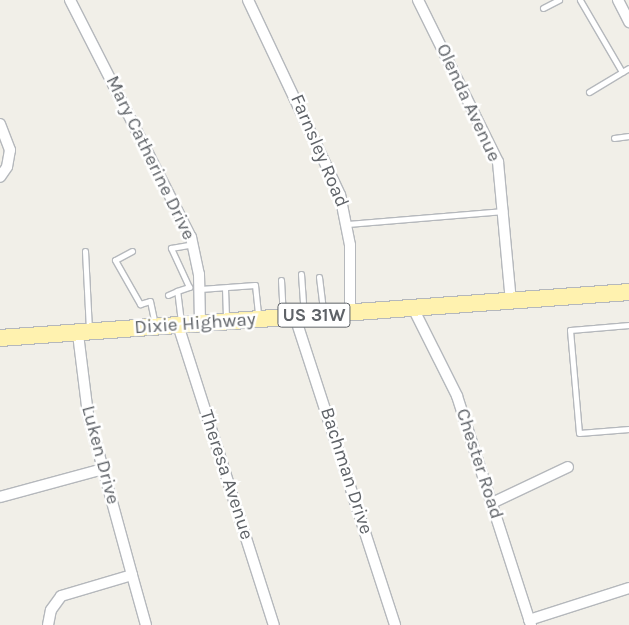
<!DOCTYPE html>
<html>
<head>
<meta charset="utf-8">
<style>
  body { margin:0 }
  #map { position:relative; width:629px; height:625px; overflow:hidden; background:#f1efe8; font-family:Karla,sans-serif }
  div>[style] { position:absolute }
  .roads { filter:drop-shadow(1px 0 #b5b8bc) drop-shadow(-1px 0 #b5b8bc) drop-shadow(0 1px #b5b8bc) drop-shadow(0 -1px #b5b8bc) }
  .service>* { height:5px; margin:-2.5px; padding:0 2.5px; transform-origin:2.5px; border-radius:2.5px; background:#fff }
  .minor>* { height:10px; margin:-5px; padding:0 5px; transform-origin:5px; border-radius:5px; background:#fff }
  .primary>* { height:16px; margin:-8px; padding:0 8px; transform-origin:8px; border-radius:8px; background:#fff2af }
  span { translate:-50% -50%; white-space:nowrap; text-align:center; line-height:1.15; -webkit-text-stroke:5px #fff; paint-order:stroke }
  .shield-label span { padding:1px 4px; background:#fff; border:1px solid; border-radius:4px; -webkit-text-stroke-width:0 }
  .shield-label { font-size:18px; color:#5f6368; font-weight:700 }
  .street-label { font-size:19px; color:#5f6368 }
</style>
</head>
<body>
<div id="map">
  <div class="roads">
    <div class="service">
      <div style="left:580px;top:0;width:83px;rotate:59.7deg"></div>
      <div style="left:622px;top:72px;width:8px;rotate:-30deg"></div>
      <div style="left:543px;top:8px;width:18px;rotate:-27deg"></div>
      <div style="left:589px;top:92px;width:39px;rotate:-31deg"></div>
      <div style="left:614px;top:138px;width:15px;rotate:-8deg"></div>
      <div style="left:347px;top:224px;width:158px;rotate:-4.7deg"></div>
      <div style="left:85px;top:251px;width:79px;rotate:87.1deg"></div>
      <div style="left:132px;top:251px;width:19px;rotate:152deg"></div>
      <div style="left:115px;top:260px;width:51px;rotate:60.4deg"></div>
      <div style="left:140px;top:304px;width:10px;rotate:-17deg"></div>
      <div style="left:150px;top:301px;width:24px;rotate:78deg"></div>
      <div style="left:301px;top:274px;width:39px;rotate:86deg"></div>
      <div style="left:319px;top:277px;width:34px;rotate:83deg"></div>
      <div style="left:281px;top:280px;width:35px;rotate:87deg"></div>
      <div style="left:225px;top:288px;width:31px;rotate:88deg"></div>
      <div style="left:200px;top:289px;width:55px;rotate:-4.2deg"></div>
      <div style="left:255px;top:285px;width:31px;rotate:84deg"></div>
      <div style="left:168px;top:295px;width:10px;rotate:-24deg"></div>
      <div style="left:181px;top:322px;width:31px;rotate:-97deg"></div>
      <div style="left:177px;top:291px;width:13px;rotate:-18deg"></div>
      <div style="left:189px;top:287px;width:43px;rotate:-114.8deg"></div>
      <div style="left:171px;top:248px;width:22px;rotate:-10deg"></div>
      <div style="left:629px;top:325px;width:59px;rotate:175.2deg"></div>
      <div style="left:570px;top:330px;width:103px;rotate:85deg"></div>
      <div style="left:579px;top:433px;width:50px;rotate:-4.6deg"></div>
    </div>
    <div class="minor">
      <div style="left:70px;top:0;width:266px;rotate:63deg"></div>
      <div style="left:191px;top:237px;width:38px;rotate:78deg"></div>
      <div style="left:199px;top:274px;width:49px;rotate:88.8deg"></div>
      <div style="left:248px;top:0;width:216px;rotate:64.7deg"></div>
      <div style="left:340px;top:195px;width:51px;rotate:78.7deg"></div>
      <div style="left:350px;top:245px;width:67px;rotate:90deg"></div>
      <div style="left:418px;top:0;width:181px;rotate:63.7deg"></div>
      <div style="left:498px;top:162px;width:140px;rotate:84.7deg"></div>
      <div style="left:618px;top:0;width:25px;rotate:63deg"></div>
      <div style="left:0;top:124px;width:28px;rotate:69deg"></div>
      <div style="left:10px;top:150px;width:17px;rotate:100deg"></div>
      <div style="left:7px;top:167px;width:12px;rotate:125deg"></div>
      <div style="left:413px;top:308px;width:98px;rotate:63.4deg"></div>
      <div style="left:457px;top:396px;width:241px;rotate:72.1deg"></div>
      <div style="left:295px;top:317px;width:324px;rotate:72deg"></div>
      <div style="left:178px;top:325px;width:315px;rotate:72.3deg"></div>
      <div style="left:78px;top:334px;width:81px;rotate:82.9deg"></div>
      <div style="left:88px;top:414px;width:167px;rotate:74.7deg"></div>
      <div style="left:0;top:497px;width:107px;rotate:-15.2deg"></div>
      <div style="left:492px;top:503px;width:84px;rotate:-25.3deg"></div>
      <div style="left:529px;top:620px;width:105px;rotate:-17.7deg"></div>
      <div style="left:48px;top:625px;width:15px;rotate:-79deg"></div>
      <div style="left:51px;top:610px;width:17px;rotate:-54deg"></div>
      <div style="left:61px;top:596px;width:74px;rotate:-16.5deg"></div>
      <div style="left:132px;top:575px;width:52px;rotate:74.4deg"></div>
    </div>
    <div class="primary">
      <div style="left:0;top:338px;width:631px;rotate:-4.18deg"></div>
    </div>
  </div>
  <div class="shield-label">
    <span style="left:314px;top:315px">US 31W</span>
  </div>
  <div class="street-label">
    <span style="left:468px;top:103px;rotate:65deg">Olenda Avenue</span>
    <span style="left:319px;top:151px;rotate:67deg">Farnsley Road</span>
    <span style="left:150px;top:158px;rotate:64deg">Mary Catherine Drive</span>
    <span style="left:195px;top:324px;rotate:-4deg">Dixie Highway</span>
    <span style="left:100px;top:455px;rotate:75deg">Luken Drive</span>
    <span style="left:479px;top:464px;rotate:72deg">Chester Road</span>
    <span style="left:346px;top:471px;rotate:72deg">Bachman Drive</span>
    <span style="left:226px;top:475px;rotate:72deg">Theresa Avenue</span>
  </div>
</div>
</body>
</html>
